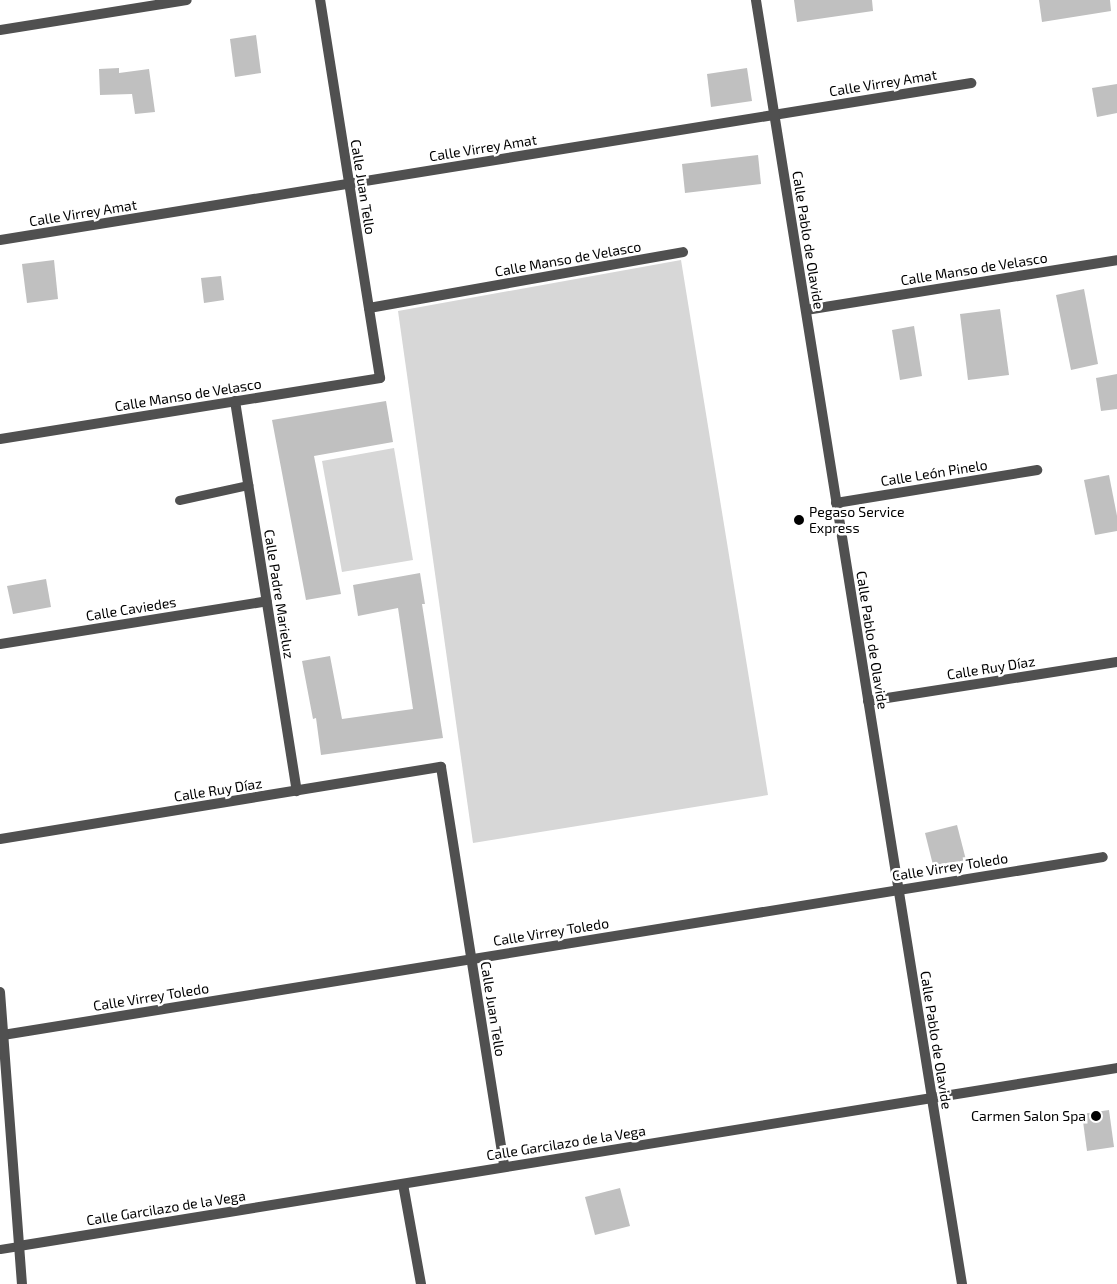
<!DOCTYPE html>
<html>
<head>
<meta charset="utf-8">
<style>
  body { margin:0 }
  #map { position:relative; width:1117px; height:1284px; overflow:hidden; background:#fff; font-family:"Exo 2",sans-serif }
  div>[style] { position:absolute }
  .green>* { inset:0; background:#d7d7d7 }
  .building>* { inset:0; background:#c0c0c0 }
  .service>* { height:9px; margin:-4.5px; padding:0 4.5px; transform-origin:4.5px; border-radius:4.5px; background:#505050 }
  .pedestrian>* { height:10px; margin:-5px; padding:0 5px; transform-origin:5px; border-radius:5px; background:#505050 }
  .minor>* { height:10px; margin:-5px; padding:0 5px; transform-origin:5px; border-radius:5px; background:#505050 }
  .tertiary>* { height:10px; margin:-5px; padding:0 5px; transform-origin:5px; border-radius:5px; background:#505050 }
  .dots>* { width:14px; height:14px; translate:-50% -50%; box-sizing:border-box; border:2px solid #fff; border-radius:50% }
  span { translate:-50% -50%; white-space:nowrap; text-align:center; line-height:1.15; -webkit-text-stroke:5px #fff; paint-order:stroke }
  .street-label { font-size:14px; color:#000 }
  .poi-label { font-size:14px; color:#000 }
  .left { translate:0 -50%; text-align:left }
  .right { translate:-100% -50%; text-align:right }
</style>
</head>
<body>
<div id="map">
  <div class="green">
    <div style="clip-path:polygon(681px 260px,768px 795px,473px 843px,398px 311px)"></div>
    <div style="clip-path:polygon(394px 448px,413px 560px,342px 572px,322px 461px)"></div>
  </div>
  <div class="building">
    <div style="clip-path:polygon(794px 0,872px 0,873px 11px,797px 22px)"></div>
    <div style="clip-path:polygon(1039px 0,1110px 0,1111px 11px,1042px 22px)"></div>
    <div style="clip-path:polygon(256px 35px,261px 73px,235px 77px,230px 39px)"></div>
    <div style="clip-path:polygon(119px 68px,119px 73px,149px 69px,155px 112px,135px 114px,132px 94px,100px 95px,99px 69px)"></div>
    <div style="clip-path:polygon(747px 68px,752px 101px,711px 107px,707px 74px)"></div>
    <div style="clip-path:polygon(1117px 84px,1117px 113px,1097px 117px,1092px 88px)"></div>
    <div style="clip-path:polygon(758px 155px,761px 184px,685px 193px,682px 164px)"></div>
    <div style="clip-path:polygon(54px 260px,58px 299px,27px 303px,22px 264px)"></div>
    <div style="clip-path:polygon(221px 276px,224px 300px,204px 303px,201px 278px)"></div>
    <div style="clip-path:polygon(1084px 289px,1098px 364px,1071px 370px,1056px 295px)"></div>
    <div style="clip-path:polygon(1000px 309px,1009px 375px,968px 380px,960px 314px)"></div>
    <div style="clip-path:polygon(914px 326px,922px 376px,900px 380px,892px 330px)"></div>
    <div style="clip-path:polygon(1117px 374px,1117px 409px,1101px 411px,1096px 378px)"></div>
    <div style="clip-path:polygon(386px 401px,393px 442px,314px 456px,341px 594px,306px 600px,272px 420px)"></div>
    <div style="clip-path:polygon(1109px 475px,1117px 516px,1117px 531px,1095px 535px,1084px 480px)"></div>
    <div style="clip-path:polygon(420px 573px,425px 604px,422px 604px,443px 738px,321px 755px,316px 718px,313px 719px,302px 661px,330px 656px,342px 719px,413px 709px,398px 608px,358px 616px,353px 585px)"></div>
    <div style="clip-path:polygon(46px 579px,51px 607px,13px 614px,7px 586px)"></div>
    <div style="clip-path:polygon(957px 825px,966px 860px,934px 869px,925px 833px)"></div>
    <div style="clip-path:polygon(1109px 1110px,1114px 1147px,1087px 1151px,1082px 1114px)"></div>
    <div style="clip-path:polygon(620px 1188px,630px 1226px,595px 1235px,585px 1197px)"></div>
  </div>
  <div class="service">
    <div style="left:179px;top:500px;width:71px;rotate:-12.3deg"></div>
    <div style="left:0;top:1249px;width:19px;rotate:-9deg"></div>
  </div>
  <div class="pedestrian">
    <div style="left:369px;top:308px;width:319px;rotate:-10.1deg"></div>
  </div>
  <div class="minor">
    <div style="left:0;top:30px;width:189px;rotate:-9.1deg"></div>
    <div style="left:0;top:240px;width:984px;rotate:-9.18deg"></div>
    <div style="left:806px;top:310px;width:315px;rotate:-9.1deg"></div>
    <div style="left:235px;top:401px;width:395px;rotate:81deg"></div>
    <div style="left:0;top:439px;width:385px;rotate:-9.1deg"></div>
    <div style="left:380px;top:378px;width:383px;rotate:-99deg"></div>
    <div style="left:836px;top:503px;width:204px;rotate:-9.3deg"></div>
    <div style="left:0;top:644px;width:270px;rotate:-9.1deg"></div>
    <div style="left:868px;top:701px;width:252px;rotate:-8.9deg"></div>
    <div style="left:0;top:839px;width:447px;rotate:-9.3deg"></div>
    <div style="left:441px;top:767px;width:405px;rotate:81deg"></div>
    <div style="left:3px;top:1035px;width:1114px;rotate:-9.19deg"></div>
    <div style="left:403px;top:1184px;width:102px;rotate:79.8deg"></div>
    <div style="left:19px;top:1246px;width:925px;rotate:-9.21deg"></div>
    <div style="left:932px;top:1098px;width:1112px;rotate:-99.11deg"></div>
  </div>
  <div class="tertiary">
    <div style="left:0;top:992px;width:293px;rotate:85.7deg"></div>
    <div style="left:962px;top:1284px;width:188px;rotate:-99.2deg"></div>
    <div style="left:932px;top:1098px;width:187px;rotate:-9.2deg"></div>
  </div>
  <div class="dots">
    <div style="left:799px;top:520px;background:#000"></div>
    <div style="left:1096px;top:1116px;background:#000"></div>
  </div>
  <div class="street-label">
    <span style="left:883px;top:83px;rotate:-9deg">Calle Virrey Amat</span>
    <span style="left:483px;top:148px;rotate:-9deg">Calle Virrey Amat</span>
    <span style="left:363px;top:187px;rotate:81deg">Calle Juan Tello</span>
    <span style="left:83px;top:213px;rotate:-9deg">Calle Virrey Amat</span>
    <span style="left:808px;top:240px;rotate:81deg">Calle Pablo de Olavide</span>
    <span style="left:568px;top:259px;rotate:-10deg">Calle Manso de Velasco</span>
    <span style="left:974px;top:269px;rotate:-9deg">Calle Manso de Velasco</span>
    <span style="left:188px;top:395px;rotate:-9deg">Calle Manso de Velasco</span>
    <span style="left:934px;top:473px;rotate:-9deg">Calle León Pinelo</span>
    <span style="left:279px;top:594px;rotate:81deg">Calle Padre Marieluz</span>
    <span style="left:131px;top:609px;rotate:-9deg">Calle Caviedes</span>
    <span style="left:872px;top:640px;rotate:81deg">Calle Pablo de Olavide</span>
    <span style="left:991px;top:668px;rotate:-9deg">Calle Ruy Díaz</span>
    <span style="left:218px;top:790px;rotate:-9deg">Calle Ruy Díaz</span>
    <span style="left:950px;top:867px;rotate:-9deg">Calle Virrey Toledo</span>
    <span style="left:551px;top:932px;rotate:-9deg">Calle Virrey Toledo</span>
    <span style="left:151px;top:997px;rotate:-9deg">Calle Virrey Toledo</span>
    <span style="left:493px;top:1009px;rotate:81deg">Calle Juan Tello</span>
    <span style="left:936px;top:1040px;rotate:81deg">Calle Pablo de Olavide</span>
    <span style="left:566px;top:1143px;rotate:-9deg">Calle Garcilazo de la Vega</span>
    <span style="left:166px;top:1208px;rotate:-9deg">Calle Garcilazo de la Vega</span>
  </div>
  <div class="poi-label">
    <span class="left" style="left:809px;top:520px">Pegaso Service<br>Express</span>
    <span class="right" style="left:1086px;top:1116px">Carmen Salon Spa</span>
  </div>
</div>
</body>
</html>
